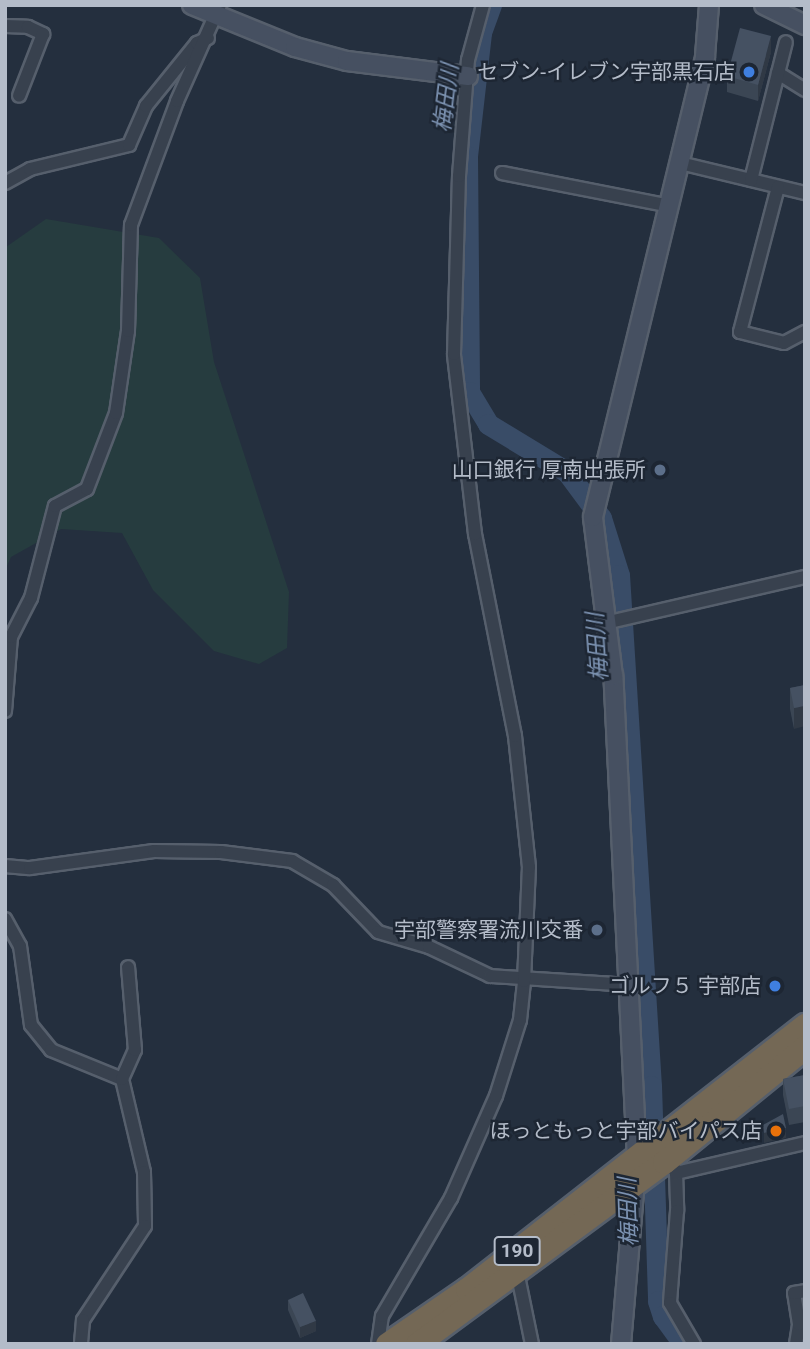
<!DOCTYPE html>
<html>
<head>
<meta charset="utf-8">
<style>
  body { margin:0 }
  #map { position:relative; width:810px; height:1349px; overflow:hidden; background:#242f3e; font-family:Roboto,"Noto Sans JP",sans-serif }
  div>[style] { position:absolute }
  .green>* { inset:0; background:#263c3f }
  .river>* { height:21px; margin:-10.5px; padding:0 10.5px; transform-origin:10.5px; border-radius:10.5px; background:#394c67 }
  .roads { filter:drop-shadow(2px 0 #565f6c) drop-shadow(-2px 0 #565f6c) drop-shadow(0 2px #565f6c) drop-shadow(0 -2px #565f6c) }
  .street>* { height:12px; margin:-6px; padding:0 6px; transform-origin:6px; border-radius:6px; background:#38414e }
  .secondary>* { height:18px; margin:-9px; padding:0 9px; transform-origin:9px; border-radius:9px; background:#465061 }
  .highway>* { height:23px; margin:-11.5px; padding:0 11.5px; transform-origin:11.5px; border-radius:11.5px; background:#746855 }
  .wall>* { inset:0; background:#3b4654 }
  .shaded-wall>* { inset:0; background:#303945 }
  .building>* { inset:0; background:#455162 }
  .dots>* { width:19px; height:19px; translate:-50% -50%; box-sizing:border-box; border:4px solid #1d2633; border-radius:50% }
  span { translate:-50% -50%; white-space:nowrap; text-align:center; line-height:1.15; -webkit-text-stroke:5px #1d2633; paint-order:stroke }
  .shield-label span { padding:2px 5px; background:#1d2633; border:2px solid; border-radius:5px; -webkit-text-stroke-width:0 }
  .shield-label { font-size:19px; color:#b4bcc9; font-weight:700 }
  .poi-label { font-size:21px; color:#b4bcc9 }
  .right { translate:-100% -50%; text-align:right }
  .water-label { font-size:23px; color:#7c92b1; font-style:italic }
  .frame { position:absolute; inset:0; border:7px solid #b4bcc9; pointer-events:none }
</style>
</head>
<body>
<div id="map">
  <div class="green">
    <div style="clip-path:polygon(46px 219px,159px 238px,200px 278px,214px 362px,289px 592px,287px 648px,259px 664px,214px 651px,153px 590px,122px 533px,61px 529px,11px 557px,5px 570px,6px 247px)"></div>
  </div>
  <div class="river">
    <div style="left:491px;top:5px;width:30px;rotate:110deg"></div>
    <div style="left:481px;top:33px;width:124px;rotate:96.5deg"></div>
    <div style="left:467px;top:156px;width:236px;rotate:89.5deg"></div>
    <div style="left:469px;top:392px;width:37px;rotate:59deg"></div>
    <div style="left:488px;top:424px;width:92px;rotate:31.3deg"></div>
    <div style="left:567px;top:472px;width:57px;rotate:53.5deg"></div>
    <div style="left:601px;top:518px;width:60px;rotate:72.5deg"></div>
    <div style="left:619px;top:575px;width:512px;rotate:86.42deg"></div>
    <div style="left:651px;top:1086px;width:215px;rotate:88.1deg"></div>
    <div style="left:658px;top:1301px;width:16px;rotate:72deg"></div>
    <div style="left:663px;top:1316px;width:34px;rotate:54deg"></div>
  </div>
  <div class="roads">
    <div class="street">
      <div style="left:5px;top:26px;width:23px;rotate:2deg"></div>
      <div style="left:28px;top:27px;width:17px;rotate:25deg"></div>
      <div style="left:43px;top:34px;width:66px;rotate:111.2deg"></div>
      <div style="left:778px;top:73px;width:32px;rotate:32deg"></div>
      <div style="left:680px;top:163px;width:129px;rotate:13.5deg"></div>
      <div style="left:502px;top:173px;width:171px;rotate:11.1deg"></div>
      <div style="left:751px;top:180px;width:142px;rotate:-75.8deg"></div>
      <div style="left:5px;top:183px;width:29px;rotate:-29deg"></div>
      <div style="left:30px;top:169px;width:102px;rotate:-13.6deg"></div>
      <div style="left:129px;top:145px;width:43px;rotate:-66.4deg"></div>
      <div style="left:146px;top:106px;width:81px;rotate:-51deg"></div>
      <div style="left:197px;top:43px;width:12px;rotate:-24deg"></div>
      <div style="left:778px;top:187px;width:150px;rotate:104.7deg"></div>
      <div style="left:740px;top:332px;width:45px;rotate:14deg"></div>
      <div style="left:784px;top:343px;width:24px;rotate:-28deg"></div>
      <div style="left:605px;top:623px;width:205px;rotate:-13deg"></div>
      <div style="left:5px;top:711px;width:74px;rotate:-85.4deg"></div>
      <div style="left:11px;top:637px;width:44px;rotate:-62.9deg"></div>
      <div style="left:31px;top:598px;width:95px;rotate:-75.4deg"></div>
      <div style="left:55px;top:506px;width:36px;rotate:-28deg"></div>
      <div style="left:87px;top:489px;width:81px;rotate:-69.1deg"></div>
      <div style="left:116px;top:413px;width:83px;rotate:-81.7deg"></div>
      <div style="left:128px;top:331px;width:106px;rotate:-88.4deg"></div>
      <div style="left:131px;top:225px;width:132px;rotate:-69.6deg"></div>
      <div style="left:177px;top:101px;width:105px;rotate:-65.9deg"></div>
      <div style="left:5px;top:866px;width:25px;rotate:5deg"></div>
      <div style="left:30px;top:868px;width:125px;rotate:-7.8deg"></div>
      <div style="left:154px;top:851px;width:67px;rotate:0.9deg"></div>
      <div style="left:221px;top:852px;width:72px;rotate:7.2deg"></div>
      <div style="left:292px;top:861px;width:48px;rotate:30.3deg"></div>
      <div style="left:333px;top:885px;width:65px;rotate:46.2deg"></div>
      <div style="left:378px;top:932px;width:53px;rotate:16.4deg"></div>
      <div style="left:429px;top:947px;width:68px;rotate:25.4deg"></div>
      <div style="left:490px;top:976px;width:139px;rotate:3.7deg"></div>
      <div style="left:5px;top:919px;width:31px;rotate:61deg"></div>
      <div style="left:20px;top:946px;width:80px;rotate:82.1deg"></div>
      <div style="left:31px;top:1025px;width:32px;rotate:51deg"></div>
      <div style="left:51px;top:1050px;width:77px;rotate:22.2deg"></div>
      <div style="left:122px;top:1079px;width:96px;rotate:76.7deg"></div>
      <div style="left:144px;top:1172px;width:54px;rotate:88.9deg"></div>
      <div style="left:145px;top:1226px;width:113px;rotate:123.4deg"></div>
      <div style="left:83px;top:1320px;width:24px;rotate:95deg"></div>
      <div style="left:122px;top:1079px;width:32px;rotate:-66deg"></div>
      <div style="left:135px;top:1050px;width:83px;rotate:-94.8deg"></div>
      <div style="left:669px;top:1155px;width:19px;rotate:69deg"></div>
      <div style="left:676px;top:1173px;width:38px;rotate:88deg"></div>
      <div style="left:677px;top:1211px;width:92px;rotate:94.4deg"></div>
      <div style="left:670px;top:1303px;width:48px;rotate:59.7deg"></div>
      <div style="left:676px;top:1173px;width:132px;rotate:-13.1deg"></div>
      <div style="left:517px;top:1271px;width:75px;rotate:78.4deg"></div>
      <div style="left:378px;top:1344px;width:28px;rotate:-82deg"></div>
      <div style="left:382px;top:1316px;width:137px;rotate:-59.7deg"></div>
      <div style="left:451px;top:1198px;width:111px;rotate:-66.2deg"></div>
      <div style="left:496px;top:1096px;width:80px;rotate:-72.5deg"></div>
      <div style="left:520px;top:1020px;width:39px;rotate:-84deg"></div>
      <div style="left:524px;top:981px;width:114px;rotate:-87.5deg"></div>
      <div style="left:529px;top:867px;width:132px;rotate:-96.1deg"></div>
      <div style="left:515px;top:736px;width:206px;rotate:-101.2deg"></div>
      <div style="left:475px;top:534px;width:181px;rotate:-96.7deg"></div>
      <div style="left:454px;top:354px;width:178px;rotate:-88.4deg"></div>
      <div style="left:459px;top:176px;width:116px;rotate:-85.6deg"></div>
      <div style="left:468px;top:60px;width:57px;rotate:-74.7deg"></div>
      <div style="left:796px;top:1344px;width:20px;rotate:-81deg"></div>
      <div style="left:799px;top:1324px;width:31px;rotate:-99deg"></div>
      <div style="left:794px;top:1293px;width:11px;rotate:-10deg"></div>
    </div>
    <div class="secondary">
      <div style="left:192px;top:5px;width:111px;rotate:22.2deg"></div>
      <div style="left:295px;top:47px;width:54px;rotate:15.1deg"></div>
      <div style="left:347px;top:61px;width:122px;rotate:7.1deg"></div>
      <div style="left:764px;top:5px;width:46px;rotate:26deg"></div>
      <div style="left:621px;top:1344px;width:186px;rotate:-85.1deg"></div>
      <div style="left:637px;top:1159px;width:484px;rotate:-92.8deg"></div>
      <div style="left:613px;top:676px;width:160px;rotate:-97.2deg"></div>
      <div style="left:593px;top:517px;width:474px;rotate:-76.3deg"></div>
      <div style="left:705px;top:56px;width:51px;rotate:-85.5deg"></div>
    </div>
    <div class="highway">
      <div style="left:387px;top:1344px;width:97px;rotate:-34.5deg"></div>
      <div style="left:467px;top:1289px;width:429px;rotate:-38deg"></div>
      <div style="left:417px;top:1344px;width:307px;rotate:-36.4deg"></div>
      <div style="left:664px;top:1162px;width:182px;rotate:-39.2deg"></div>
    </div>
  </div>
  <div class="wall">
    <div style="clip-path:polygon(771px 52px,758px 101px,727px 92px,727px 76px)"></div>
    <div style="clip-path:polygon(805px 685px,794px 729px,790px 709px,790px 688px)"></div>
    <div style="clip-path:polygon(805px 1075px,805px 1122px,789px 1125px,783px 1095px,783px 1079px)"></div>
    <div style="clip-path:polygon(288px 1300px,316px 1331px,300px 1338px,288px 1310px)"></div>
  </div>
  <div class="shaded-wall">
    <div style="clip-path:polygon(771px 36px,771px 52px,758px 101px,758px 85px)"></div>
    <div style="clip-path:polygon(805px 706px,805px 726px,794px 729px,794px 708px)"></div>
    <div style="clip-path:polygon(786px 1128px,786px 1138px,764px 1143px,764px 1133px)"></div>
    <div style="clip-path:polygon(316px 1321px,316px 1331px,300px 1338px,300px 1327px)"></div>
  </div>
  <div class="building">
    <div style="clip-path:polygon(740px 28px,771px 36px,758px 85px,727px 76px)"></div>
    <div style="clip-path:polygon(805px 685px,805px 706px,794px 708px,790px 688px)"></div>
    <div style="clip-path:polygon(805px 1075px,805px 1106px,789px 1109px,783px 1079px)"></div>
    <div style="clip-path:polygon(783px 1114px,786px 1128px,764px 1133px,763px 1125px)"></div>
    <div style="clip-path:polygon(303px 1293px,316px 1321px,300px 1327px,288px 1300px)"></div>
  </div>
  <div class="dots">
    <div style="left:749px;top:72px;background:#3f7fe0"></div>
    <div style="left:660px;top:470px;background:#5c6f8a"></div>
    <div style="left:597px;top:930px;background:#5c6f8a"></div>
    <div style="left:775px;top:986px;background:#3f7fe0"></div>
    <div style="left:776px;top:1131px;background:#e8710a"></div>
  </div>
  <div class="shield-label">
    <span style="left:517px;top:1251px">190</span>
  </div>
  <div class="poi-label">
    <span class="right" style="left:735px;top:72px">セブン-イレブン宇部黒石店</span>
    <span class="right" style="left:646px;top:470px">山口銀行 厚南出張所</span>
    <span class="right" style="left:583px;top:930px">宇部警察署流川交番</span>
    <span class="right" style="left:761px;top:986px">ゴルフ５ 宇部店</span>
    <span class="right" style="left:762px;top:1131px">ほっともっと宇部バイパス店</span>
  </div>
  <div class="water-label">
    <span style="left:447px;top:98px;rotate:-83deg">梅田川</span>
    <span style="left:598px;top:647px;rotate:-94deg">梅田川</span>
    <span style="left:629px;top:1212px;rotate:-92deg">梅田川</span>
  </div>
  <div class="frame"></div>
</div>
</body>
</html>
